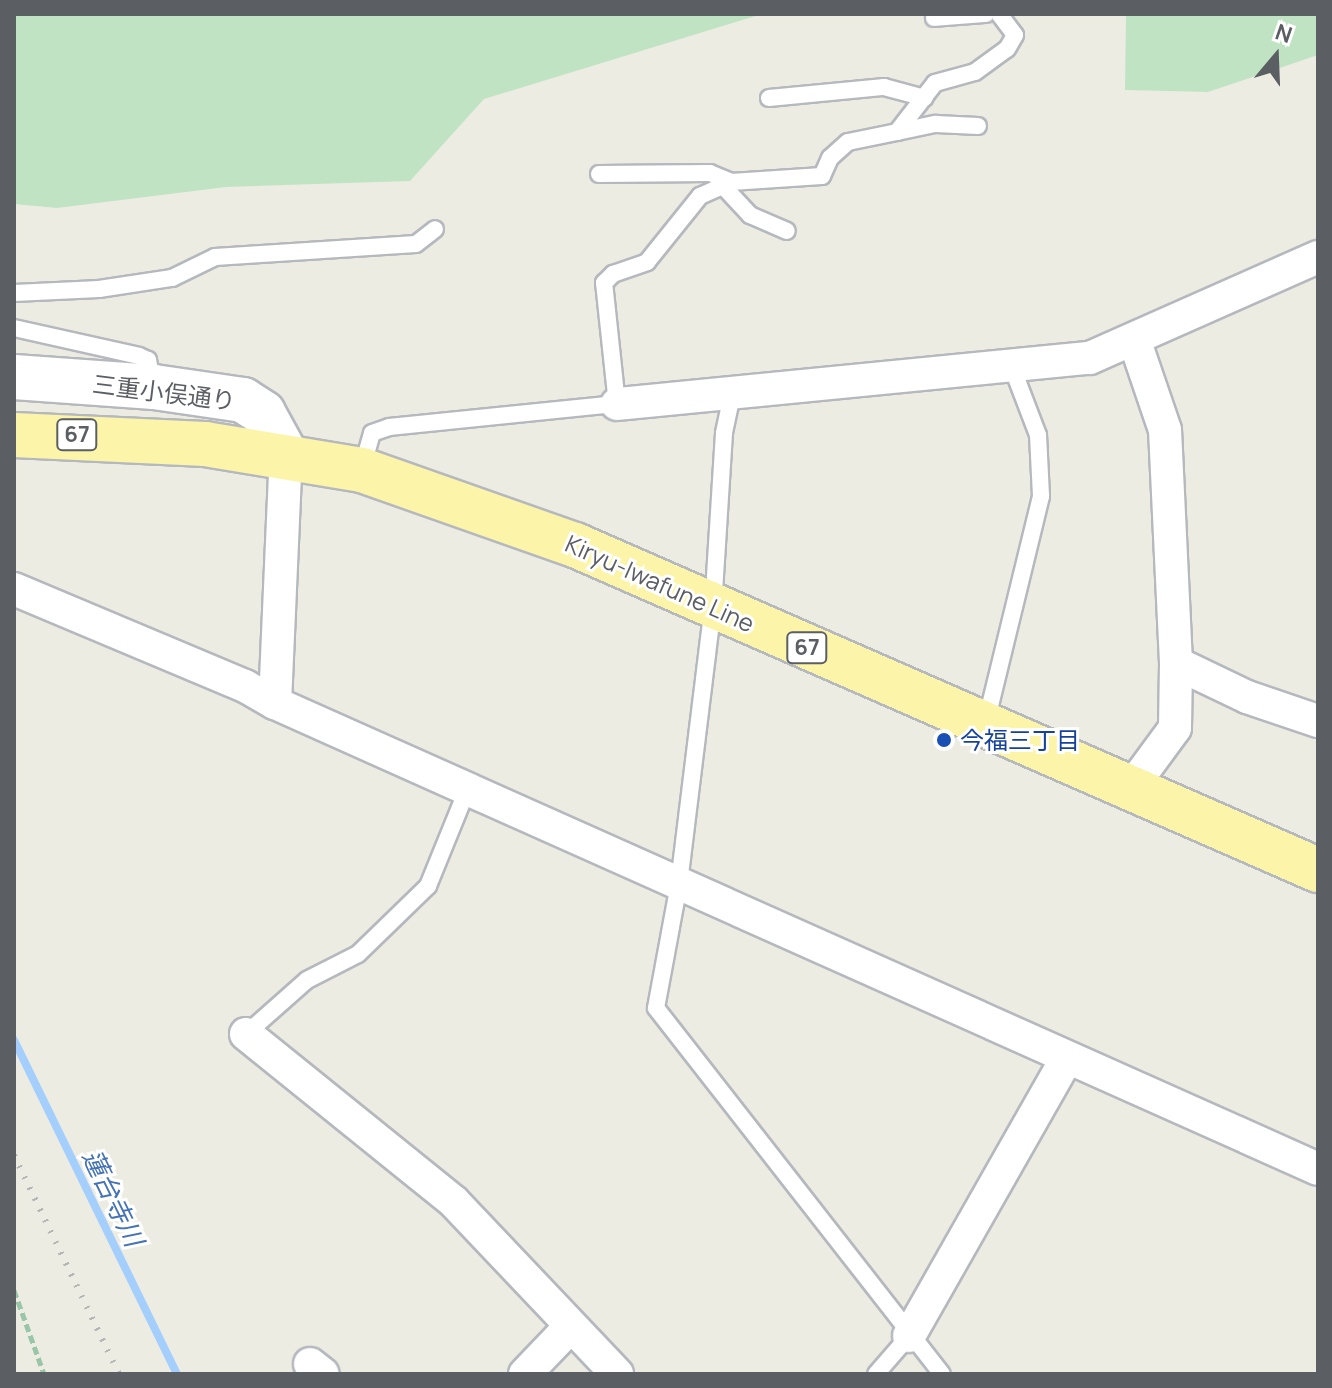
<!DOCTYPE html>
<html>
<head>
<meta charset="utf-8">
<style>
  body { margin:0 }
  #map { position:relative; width:1332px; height:1388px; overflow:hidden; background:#edece3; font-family:Manrope,"Noto Sans JP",sans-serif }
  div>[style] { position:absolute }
  .green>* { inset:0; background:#c0e4c3 }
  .stream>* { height:8px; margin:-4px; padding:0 4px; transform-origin:4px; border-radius:4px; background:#a4cffc }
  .path>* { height:5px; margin-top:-2.5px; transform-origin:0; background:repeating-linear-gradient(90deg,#99c5a9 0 8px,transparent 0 12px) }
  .roads { filter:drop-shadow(2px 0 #b5b8bd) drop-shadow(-2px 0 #b5b8bd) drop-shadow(0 2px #b5b8bd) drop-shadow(0 -2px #b5b8bd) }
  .service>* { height:16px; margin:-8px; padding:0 8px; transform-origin:8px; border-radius:8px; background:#fff }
  .minor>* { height:32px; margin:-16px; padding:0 16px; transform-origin:16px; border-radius:16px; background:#fff }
  .secondary>* { height:44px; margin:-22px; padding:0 22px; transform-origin:22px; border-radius:22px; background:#fff }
  .primary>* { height:44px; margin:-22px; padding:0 22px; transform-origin:22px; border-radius:22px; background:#fcf5a9 }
  .rail>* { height:6px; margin-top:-3px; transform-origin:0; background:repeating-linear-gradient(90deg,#b4b5b5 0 2px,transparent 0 12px) }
  .dots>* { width:22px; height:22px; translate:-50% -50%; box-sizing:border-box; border:4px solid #fff; border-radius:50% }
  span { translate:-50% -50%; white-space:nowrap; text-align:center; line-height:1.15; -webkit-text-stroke:6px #fff; paint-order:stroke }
  .shield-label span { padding:2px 6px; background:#fff; border:2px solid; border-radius:6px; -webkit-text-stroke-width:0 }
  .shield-label { font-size:22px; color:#5b5e63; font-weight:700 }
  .street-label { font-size:24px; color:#5b5e63 }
  .transit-label { font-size:24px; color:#164399 }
  .left { translate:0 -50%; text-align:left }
  .water-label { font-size:26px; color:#4473b6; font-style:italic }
  .frame { position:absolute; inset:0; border:16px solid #5b5e63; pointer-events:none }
  .north { position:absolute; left:1236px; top:16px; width:80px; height:80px; -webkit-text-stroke:6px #fff; paint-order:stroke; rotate:19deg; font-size:22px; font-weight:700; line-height:32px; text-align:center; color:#5b5e63 }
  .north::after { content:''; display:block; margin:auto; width:28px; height:36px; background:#5b5e63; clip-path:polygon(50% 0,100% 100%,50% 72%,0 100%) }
</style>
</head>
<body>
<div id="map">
  <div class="green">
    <div style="clip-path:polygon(14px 14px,762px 14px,484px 99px,410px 181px,226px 187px,57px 208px,14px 204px)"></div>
    <div style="clip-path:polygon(1126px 14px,1318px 14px,1318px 55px,1208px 92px,1125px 90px)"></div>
  </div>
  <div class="stream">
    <div style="left:14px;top:1040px;width:372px;rotate:64deg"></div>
  </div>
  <div class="path">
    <div style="left:14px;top:1290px;width:89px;rotate:70.3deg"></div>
  </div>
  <div class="roads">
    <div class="service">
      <div style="left:934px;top:18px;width:52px;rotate:-4.4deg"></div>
      <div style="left:769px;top:98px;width:116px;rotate:-5.5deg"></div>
      <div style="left:884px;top:87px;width:42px;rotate:15deg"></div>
      <div style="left:897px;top:132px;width:40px;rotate:-12deg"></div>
      <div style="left:936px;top:124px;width:42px;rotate:2.7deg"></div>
      <div style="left:599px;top:174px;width:111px;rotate:-0.5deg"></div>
      <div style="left:710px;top:173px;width:23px;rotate:23deg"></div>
      <div style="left:723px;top:186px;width:40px;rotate:47deg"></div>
      <div style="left:750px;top:215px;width:40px;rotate:23.4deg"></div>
      <div style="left:14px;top:293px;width:85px;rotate:-2.7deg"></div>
      <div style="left:99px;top:289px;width:74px;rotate:-8.6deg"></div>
      <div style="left:172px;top:278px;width:48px;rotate:-26deg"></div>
      <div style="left:215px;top:257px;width:201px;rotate:-3.7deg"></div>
      <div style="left:416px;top:244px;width:24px;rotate:-38deg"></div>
      <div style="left:14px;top:328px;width:128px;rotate:12.6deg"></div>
      <div style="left:139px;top:356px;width:10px;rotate:24deg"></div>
      <div style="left:148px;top:360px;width:25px;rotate:79deg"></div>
      <div style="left:732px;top:395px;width:39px;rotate:102deg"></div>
      <div style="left:724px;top:433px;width:173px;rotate:93.6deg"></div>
      <div style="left:713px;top:606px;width:280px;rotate:97deg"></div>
      <div style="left:679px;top:884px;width:126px;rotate:100.5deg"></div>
      <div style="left:656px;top:1008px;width:464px;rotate:52deg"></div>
      <div style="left:362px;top:468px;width:36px;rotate:-74deg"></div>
      <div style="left:372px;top:433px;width:18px;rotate:-19deg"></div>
      <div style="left:389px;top:427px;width:229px;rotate:-5.8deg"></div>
      <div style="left:617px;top:404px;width:122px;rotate:-96.1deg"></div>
      <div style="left:604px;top:283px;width:13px;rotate:-45deg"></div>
      <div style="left:613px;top:274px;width:36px;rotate:-19deg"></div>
      <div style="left:647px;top:262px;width:85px;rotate:-51.2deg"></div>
      <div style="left:700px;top:196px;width:34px;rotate:-24deg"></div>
      <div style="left:731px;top:182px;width:91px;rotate:-3.8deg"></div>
      <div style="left:822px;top:176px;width:20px;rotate:-66deg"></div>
      <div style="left:830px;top:158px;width:24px;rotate:-42deg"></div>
      <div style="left:848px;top:142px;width:50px;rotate:-11.5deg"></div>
      <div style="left:897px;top:132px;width:62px;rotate:-52.2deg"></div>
      <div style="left:935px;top:83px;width:41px;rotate:-15.4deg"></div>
      <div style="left:975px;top:72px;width:39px;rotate:-36deg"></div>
      <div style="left:1007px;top:49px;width:16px;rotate:-60deg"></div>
      <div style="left:1015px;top:35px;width:26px;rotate:-127deg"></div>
      <div style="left:986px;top:722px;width:233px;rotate:-76.3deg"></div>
      <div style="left:1041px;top:496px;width:61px;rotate:-92.8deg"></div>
      <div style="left:1038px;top:435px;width:73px;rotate:-110.9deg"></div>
      <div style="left:246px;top:1034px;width:81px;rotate:-41.5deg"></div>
      <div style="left:307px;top:980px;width:57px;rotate:-27deg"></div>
      <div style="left:358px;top:954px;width:98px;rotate:-44.2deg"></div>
      <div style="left:428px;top:886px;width:104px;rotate:-67.9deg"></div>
      <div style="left:876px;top:1374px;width:50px;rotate:-49deg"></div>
    </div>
    <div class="minor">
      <div style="left:617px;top:404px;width:475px;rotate:-5.6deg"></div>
      <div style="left:1090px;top:358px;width:249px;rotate:-23.9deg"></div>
      <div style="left:14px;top:589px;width:251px;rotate:22.8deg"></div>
      <div style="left:245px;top:686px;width:34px;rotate:30deg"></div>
      <div style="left:275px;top:703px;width:1142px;rotate:24.07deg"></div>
      <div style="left:1176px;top:663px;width:79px;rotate:25.6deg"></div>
      <div style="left:1247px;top:697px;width:75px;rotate:18.7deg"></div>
      <div style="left:275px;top:703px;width:248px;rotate:-87.5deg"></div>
      <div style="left:1131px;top:788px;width:74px;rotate:-53.7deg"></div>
      <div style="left:1175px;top:728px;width:65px;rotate:-89.1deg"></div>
      <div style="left:1176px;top:663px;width:233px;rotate:-92.7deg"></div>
      <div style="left:1165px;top:430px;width:96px;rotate:-108.8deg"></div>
      <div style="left:246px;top:1034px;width:267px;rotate:38.9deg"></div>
      <div style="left:454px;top:1202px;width:237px;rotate:46.5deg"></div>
      <div style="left:909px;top:1336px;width:320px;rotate:-60.4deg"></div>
      <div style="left:310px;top:1364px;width:16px;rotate:38deg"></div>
      <div style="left:525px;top:1374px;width:66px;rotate:-46.2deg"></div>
    </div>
    <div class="secondary">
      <div style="left:14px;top:377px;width:140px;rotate:4.1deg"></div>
      <div style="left:154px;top:387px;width:90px;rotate:8.3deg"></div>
      <div style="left:243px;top:400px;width:24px;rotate:33deg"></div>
      <div style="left:263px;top:413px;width:48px;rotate:61.3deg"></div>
    </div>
    <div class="primary">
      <div style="left:14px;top:435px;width:191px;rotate:2.7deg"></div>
      <div style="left:205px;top:444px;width:159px;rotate:9.4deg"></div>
      <div style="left:362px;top:470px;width:226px;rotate:19.4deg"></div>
      <div style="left:575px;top:545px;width:811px;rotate:23.63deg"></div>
    </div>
  </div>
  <div class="rail">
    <div style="left:14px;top:1155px;width:243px;rotate:64.4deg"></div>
  </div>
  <div class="dots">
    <div style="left:944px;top:740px;background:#1a4fb4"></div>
  </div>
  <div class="shield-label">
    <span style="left:77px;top:435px">67</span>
    <span style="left:807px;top:648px">67</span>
  </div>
  <div class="street-label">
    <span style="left:164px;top:392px;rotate:7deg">三重小俣通り</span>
    <span style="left:660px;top:583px;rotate:24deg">Kiryu-Iwafune Line</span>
  </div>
  <div class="transit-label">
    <span class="left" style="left:960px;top:740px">今福三丁目</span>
  </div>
  <div class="water-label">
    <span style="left:113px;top:1198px;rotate:64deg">蓮台寺川</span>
  </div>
  <div class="frame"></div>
  <div class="north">N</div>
</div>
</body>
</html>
